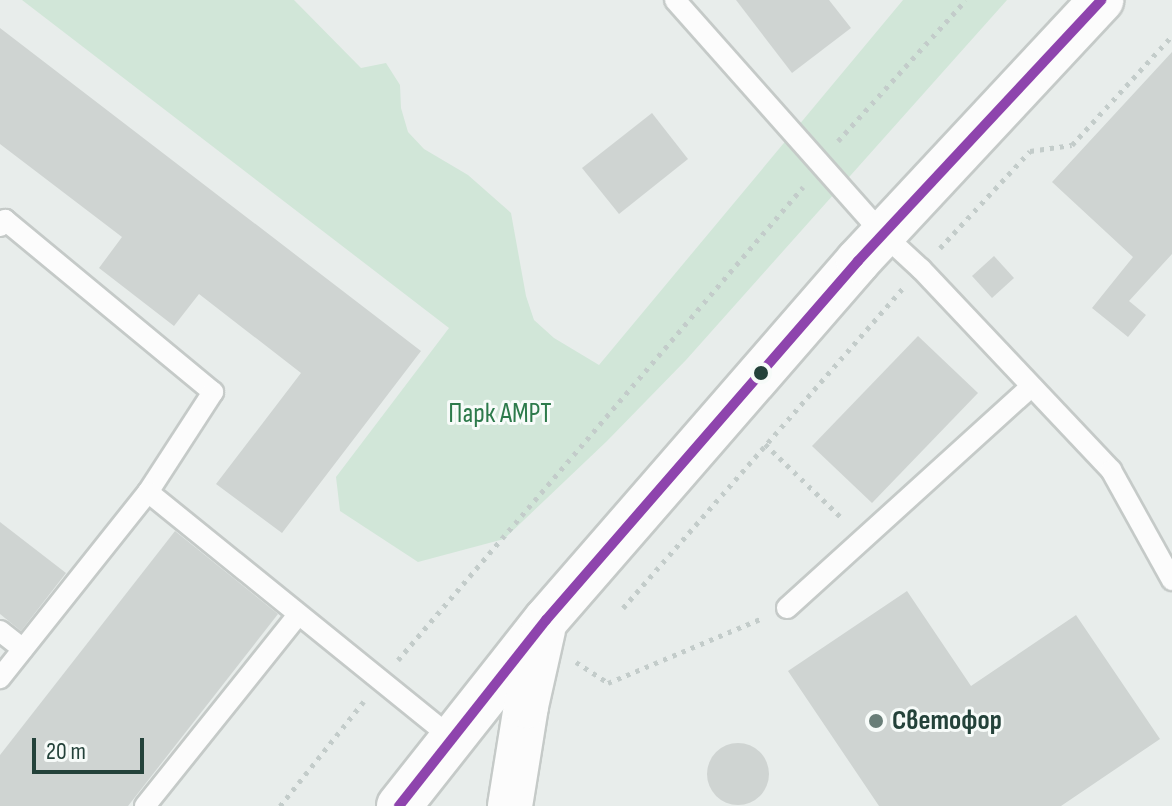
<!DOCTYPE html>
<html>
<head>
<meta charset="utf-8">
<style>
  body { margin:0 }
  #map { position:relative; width:1172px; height:806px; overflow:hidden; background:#e8edeb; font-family:"Sofia Sans Condensed",sans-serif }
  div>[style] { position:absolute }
  .green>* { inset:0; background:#d1e6d8 }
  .building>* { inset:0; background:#cfd4d2 }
  .round { border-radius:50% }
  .path>* { height:5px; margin-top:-2.5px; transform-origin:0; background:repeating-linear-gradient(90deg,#c3ccca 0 4px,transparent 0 10px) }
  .roads { filter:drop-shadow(2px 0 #c5cac8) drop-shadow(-2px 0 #c5cac8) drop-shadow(0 2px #c5cac8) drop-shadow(0 -2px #c5cac8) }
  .lane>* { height:20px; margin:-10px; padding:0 10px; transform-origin:10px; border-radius:10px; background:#fcfcfc }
  .secondary>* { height:44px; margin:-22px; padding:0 22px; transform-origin:22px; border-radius:22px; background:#fcfcfc }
  .bus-1>* { height:10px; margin:-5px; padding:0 5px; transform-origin:5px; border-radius:5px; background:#8e44ad }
  .dots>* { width:22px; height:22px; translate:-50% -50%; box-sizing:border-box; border:4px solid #f7fbf9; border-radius:50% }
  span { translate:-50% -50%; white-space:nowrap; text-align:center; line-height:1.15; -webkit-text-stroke:6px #f7fbf9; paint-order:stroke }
  .park-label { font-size:28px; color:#2d7a4b }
  .poi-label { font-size:28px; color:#24423a; font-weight:700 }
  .left { translate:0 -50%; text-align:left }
  .scale { position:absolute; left:32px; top:738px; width:112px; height:36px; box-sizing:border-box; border:4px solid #24423a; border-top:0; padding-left:10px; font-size:24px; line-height:28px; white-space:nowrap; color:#24423a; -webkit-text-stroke:6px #f7fbf9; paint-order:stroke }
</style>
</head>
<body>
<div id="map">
  <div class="green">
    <div style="clip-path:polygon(22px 0,294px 0,361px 68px,386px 63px,400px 85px,401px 108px,408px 132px,424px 149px,468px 175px,511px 213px,526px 296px,534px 320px,554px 338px,599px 365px,903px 0,1007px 0,686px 360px,607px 441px,504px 539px,418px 562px,340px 511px,336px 477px,449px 328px)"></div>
  </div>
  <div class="building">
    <div style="clip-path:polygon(736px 0,829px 0,851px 28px,792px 73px)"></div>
    <div style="clip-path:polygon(0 28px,421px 351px,282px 533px,216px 484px,301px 373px,199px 294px,174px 326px,99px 268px,122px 237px,0 144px)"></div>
    <div style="clip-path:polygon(1172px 52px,1172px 254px,1129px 301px,1146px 315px,1128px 337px,1092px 308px,1133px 257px,1052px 182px)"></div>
    <div style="clip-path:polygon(652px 113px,688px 159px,619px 214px,582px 168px)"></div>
    <div style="clip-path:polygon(994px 256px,1014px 278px,992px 298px,972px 276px)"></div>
    <div style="clip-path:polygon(918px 336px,978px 393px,872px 503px,812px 446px)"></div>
    <div style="clip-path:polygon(0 522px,66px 573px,21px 631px,0 614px)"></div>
    <div style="clip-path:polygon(175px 531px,278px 614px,128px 806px,0 806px,0 755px)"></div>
    <div style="clip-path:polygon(907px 591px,971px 686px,1076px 615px,1160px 739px,1061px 806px,879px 806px,788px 671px)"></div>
    <div class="round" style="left:707px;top:743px;width:62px;height:62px"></div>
  </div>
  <div class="path">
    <div style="left:838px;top:141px;width:190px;rotate:-47.8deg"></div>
    <div style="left:940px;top:248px;width:132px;rotate:-47.1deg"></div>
    <div style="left:1030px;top:151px;width:42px;rotate:-8.1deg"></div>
    <div style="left:1072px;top:145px;width:148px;rotate:-47.5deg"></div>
    <div style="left:765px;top:444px;width:107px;rotate:43.9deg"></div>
    <div style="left:623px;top:608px;width:425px;rotate:-48.8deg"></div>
    <div style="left:398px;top:660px;width:623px;rotate:-49.43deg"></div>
    <div style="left:576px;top:662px;width:38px;rotate:33deg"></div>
    <div style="left:608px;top:683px;width:168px;rotate:-22.8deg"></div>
    <div style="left:280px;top:806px;width:134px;rotate:-51.3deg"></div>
  </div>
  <div class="roads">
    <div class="lane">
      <div style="left:675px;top:0;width:314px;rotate:48.4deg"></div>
      <div style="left:884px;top:235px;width:50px;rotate:42.6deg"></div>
      <div style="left:921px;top:269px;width:277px;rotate:46.6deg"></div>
      <div style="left:1111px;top:470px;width:126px;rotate:61deg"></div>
      <div style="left:0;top:226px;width:8px;rotate:-50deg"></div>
      <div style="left:5px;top:220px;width:270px;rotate:39.6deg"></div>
      <div style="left:213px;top:392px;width:119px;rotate:123deg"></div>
      <div style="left:148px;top:492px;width:238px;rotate:128.5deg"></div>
      <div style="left:148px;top:492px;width:391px;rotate:39deg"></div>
      <div style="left:787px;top:608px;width:329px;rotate:-42.2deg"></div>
      <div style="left:0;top:631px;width:29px;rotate:38deg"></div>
      <div style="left:145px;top:806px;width:243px;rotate:-51.3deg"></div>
    </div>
    <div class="secondary">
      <div style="left:399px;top:806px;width:237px;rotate:-51.7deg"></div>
      <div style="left:546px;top:620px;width:476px;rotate:-49deg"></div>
      <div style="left:858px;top:261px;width:357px;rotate:-47deg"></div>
      <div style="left:510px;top:806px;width:101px;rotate:-80.9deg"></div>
      <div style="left:526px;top:706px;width:78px;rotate:-77.4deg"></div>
    </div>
  </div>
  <div class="bus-1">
    <div style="left:399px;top:806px;width:237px;rotate:-51.7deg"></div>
    <div style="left:546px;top:620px;width:476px;rotate:-49deg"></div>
    <div style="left:858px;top:261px;width:357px;rotate:-47deg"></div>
  </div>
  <div class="dots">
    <div style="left:761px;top:373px;background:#24423a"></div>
    <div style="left:876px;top:721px;background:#697e78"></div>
  </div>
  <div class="park-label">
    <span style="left:500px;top:414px">Парк АМРТ</span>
  </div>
  <div class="poi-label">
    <span class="left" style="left:892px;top:721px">Светофор</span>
  </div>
  <div class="scale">20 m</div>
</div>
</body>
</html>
